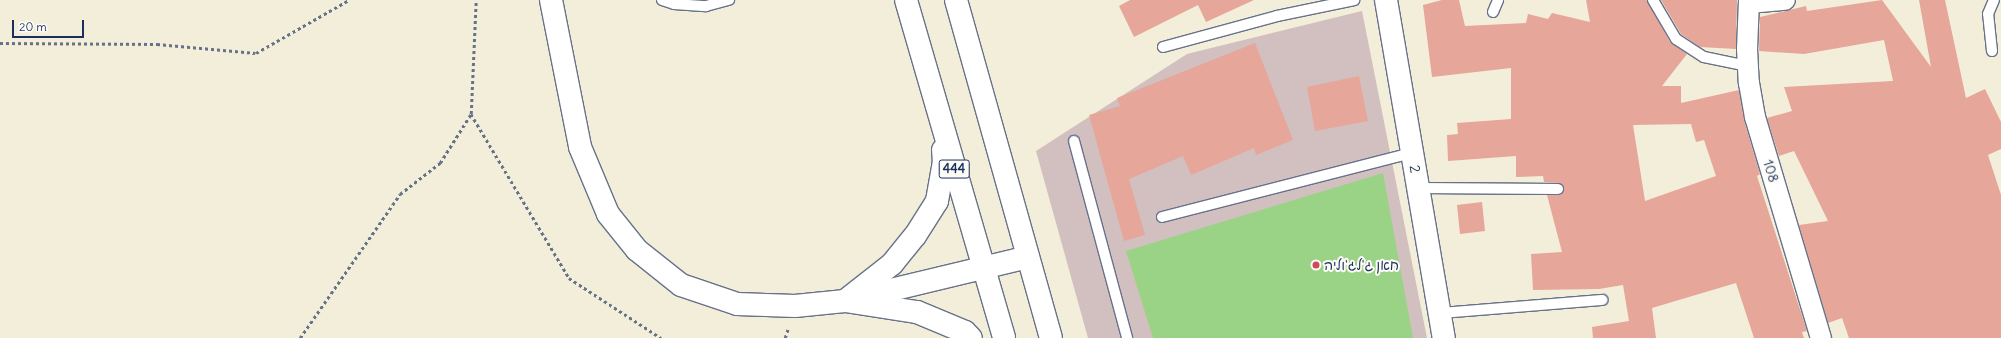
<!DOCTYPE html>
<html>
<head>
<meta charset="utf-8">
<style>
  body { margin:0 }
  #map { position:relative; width:2001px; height:338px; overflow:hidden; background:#f3eeda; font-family:Delius,"Playpen Sans Hebrew",sans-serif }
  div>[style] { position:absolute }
  .industrial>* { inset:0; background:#d2bfc0 }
  .green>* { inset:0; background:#9ad386 }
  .building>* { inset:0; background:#e6a699 }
  .path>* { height:2.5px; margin-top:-1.25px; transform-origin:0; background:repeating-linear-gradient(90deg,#677289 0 3px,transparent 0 6px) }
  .roads { filter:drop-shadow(1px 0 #677289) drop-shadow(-1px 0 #677289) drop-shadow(0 1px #677289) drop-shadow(0 -1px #677289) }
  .service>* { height:10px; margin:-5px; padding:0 5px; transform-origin:5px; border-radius:5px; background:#fff }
  .minor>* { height:20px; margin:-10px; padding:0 10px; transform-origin:10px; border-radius:10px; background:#fff }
  .tertiary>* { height:22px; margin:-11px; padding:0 11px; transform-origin:11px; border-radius:11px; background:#fff }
  .primary>* { height:22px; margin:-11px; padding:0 11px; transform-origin:11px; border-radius:11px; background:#fff }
  .dots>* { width:11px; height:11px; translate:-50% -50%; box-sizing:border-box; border:2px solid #fdfcf7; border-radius:50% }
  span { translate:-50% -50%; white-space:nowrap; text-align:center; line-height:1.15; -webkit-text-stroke:4px #fdfcf7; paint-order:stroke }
  .shield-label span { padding:1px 3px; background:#fdfcf7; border:1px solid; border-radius:3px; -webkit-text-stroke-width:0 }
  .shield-label { font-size:13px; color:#1b2f5e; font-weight:700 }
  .street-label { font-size:14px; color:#1b2f5e }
  .poi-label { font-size:14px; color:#1b2f5e }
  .left { translate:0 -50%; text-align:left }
  .scale { position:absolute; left:12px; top:20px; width:72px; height:18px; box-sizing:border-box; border:2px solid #1b2f5e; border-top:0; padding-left:5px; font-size:12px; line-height:14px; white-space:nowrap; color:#1b2f5e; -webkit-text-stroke:3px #fdfcf7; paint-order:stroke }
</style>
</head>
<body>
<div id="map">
  <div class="industrial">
    <div style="clip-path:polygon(1362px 11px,1427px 338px,1088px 338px,1036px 151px,1187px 54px)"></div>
  </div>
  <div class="green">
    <div style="clip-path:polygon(1383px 173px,1413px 338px,1153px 338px,1126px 251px)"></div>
  </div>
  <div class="building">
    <div style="clip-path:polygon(1130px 0,1254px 0,1206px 22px,1198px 5px,1134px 37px,1119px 6px)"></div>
    <div style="clip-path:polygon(evenodd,1442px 0,1459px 0,1465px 26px,1526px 23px,1528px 14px,1548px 19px,1552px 13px,1590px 22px,1586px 0,1647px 0,1670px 42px,1687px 54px,1662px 86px,1681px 86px,1681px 103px,1739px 90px,1744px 120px,1760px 174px,1757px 176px,1807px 331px,1802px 332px,1804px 338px,1754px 338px,1736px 283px,1652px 308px,1656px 338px,1593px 338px,1592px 327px,1629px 321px,1623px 285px,1599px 289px,1533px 290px,1531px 254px,1562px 252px,1547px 195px,1561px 195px,1564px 186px,1558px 183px,1544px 182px,1543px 176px,1516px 177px,1516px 156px,1448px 161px,1447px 135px,1458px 134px,1457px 123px,1511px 119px,1511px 68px,1432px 77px,1423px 5px,1442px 0,1691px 124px,1696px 142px,1704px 140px,1716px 176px,1645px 201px,1633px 125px,1691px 124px)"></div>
    <div style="clip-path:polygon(1661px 0,1737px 0,1736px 49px,1700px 47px,1681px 34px)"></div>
    <div style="clip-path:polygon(1882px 0,1931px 67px,1919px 0,1945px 0,1966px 98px,1985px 89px,2001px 122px,2001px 149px,1988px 155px,2001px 195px,2001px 338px,1849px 338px,1842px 318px,1828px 323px,1799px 225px,1828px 221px,1794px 151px,1779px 156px,1767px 118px,1792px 111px,1784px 87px,1893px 81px,1884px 40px,1804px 54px,1759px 51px,1760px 17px,1806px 6px,1807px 11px)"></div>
    <div style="clip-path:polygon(1255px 43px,1293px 140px,1256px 155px,1254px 148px,1191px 175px,1183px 156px,1129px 179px,1145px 235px,1124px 241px,1089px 115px,1120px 106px,1117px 98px)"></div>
    <div style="clip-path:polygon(1359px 76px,1368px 121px,1315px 131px,1307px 87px)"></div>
    <div style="clip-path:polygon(1482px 202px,1485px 231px,1460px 234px,1457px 205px)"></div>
  </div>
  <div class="path">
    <div style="left:0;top:43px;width:157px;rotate:0.4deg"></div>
    <div style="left:157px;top:44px;width:99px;rotate:5.2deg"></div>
    <div style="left:256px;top:53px;width:107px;rotate:-29.7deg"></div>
    <div style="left:471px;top:114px;width:191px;rotate:59.1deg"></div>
    <div style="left:569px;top:278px;width:110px;rotate:33.1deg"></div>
    <div style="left:300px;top:338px;width:175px;rotate:-55.2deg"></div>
    <div style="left:400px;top:194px;width:51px;rotate:-37.8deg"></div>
    <div style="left:440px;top:163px;width:58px;rotate:-57.7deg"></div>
    <div style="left:471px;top:114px;width:114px;rotate:-87.5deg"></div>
    <div style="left:785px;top:338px;width:9px;rotate:-72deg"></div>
  </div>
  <div class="roads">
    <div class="service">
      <div style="left:662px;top:0;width:13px;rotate:18deg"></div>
      <div style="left:674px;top:4px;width:32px;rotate:4deg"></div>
      <div style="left:706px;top:6px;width:24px;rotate:-15deg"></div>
      <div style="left:1653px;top:0;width:45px;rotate:59.5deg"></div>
      <div style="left:1676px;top:39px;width:33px;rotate:33deg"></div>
      <div style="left:1704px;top:57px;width:45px;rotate:11.6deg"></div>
      <div style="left:1493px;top:12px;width:13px;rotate:-67deg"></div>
      <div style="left:1163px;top:47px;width:118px;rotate:-15.2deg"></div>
      <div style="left:1277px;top:16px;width:79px;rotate:-11.7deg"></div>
      <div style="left:1992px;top:51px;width:37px;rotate:-96deg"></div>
      <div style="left:1988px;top:14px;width:15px;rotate:-67deg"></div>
      <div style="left:1074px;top:141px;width:204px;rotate:74.9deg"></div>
      <div style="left:1418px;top:188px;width:140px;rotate:0.4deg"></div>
      <div style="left:1162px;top:217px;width:258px;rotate:-14.4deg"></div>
      <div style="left:1440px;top:313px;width:163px;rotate:-4.6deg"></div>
    </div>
    <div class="minor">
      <div style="left:1749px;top:0;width:49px;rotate:92.3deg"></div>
      <div style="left:1747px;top:49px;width:34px;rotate:87deg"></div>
      <div style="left:1749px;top:83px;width:35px;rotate:80deg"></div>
      <div style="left:1755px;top:117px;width:231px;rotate:73.4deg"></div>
      <div style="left:1749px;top:3px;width:36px;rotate:-5deg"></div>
    </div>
    <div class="tertiary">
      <div style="left:551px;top:0;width:150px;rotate:78.8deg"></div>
      <div style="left:580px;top:147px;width:73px;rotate:67.3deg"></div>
      <div style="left:608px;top:214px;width:46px;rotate:51.1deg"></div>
      <div style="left:637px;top:250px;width:56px;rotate:38.5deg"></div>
      <div style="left:681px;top:285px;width:59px;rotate:18.7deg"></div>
      <div style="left:737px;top:304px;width:58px;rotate:2deg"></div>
      <div style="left:795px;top:306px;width:50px;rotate:-5.7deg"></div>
      <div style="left:845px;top:301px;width:188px;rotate:-13.5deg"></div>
      <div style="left:1386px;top:0;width:343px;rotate:80.3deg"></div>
    </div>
    <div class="primary">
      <div style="left:906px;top:0;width:352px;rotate:73.8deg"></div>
      <div style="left:956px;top:0;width:351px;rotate:74.3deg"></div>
      <div style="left:845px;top:301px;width:60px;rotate:-38.2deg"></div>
      <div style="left:892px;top:264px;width:36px;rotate:-51deg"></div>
      <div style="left:915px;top:236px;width:41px;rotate:-57.8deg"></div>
      <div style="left:937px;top:201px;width:39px;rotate:-80deg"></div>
      <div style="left:944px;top:163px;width:13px;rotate:-94deg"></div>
      <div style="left:845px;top:301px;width:73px;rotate:8.7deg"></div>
      <div style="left:917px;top:312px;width:52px;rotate:22.6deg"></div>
      <div style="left:965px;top:332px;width:8px;rotate:45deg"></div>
    </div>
  </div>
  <div class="dots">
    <div style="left:1316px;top:265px;background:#d1495b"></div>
  </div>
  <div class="shield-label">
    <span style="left:954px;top:169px">444</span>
  </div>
  <div class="street-label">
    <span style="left:1415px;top:169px;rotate:80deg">2</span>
    <span style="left:1771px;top:171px;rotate:73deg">108</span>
  </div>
  <div class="poi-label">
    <span class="left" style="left:1324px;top:265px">חאן ג'לג'וליה</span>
  </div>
  <div class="scale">20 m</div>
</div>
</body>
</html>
